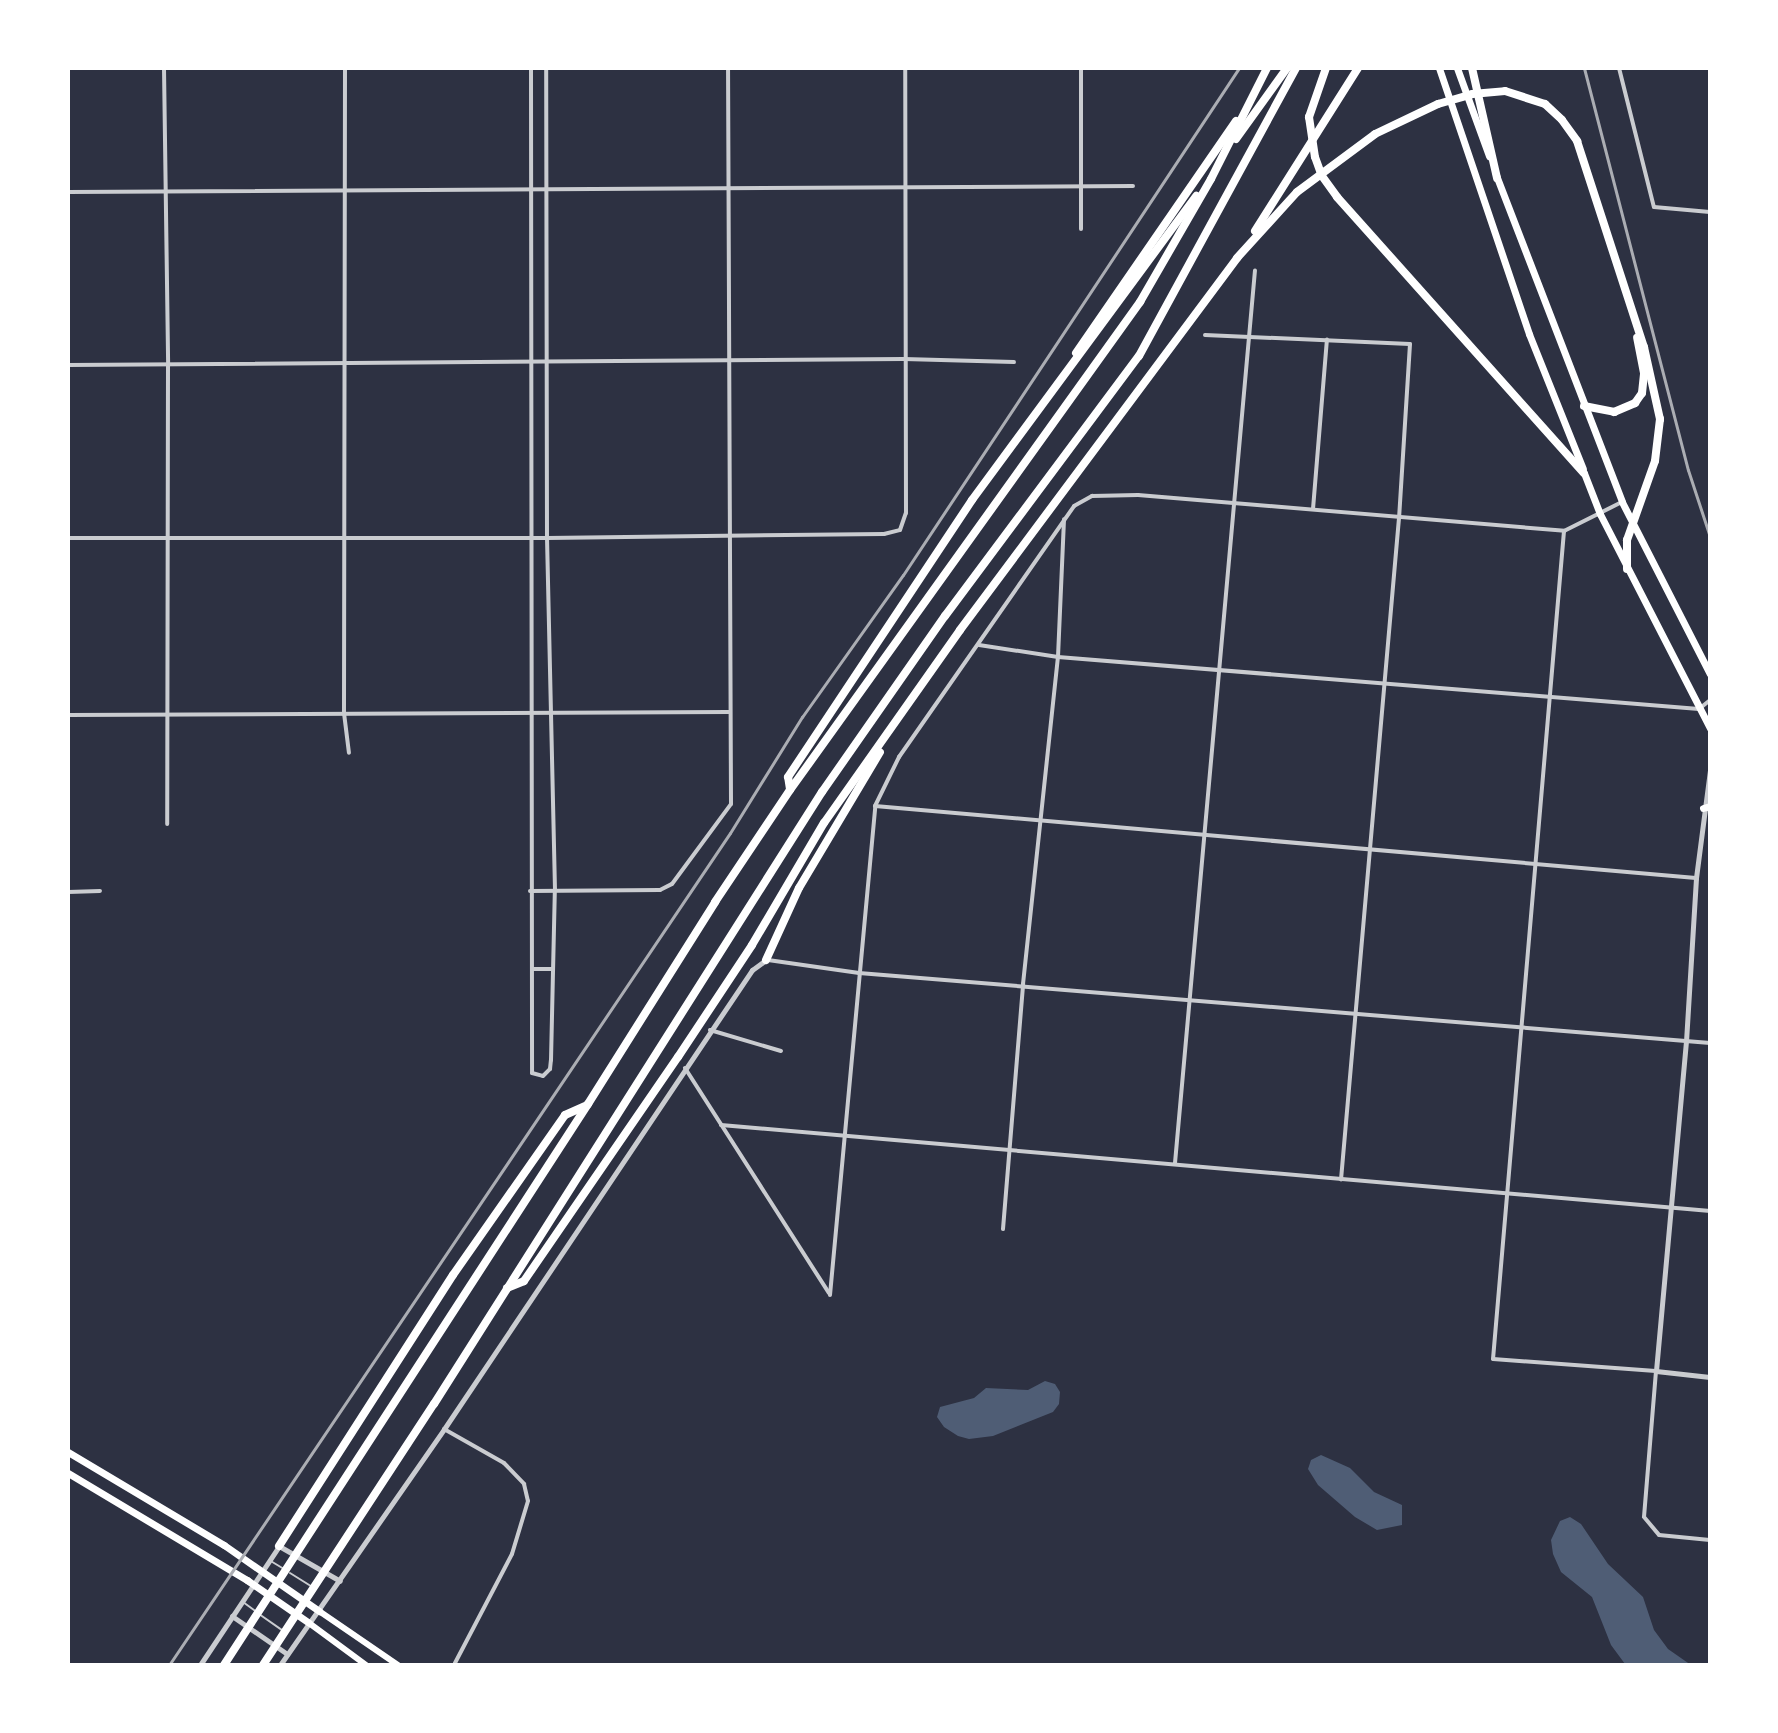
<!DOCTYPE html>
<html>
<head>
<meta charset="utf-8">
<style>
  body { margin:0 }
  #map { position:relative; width:1778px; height:1733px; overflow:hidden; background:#2d3142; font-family:Montserrat,sans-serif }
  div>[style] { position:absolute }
  .water>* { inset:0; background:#4f5d75 }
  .service>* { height:2px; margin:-1px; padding:0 1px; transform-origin:1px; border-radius:1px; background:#caccd0 }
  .minor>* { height:4px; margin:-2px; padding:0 2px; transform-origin:2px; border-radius:2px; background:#caccd0 }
  .tertiary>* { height:5px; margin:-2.5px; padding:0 2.5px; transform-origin:2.5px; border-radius:2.5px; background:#caccd0 }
  .secondary>* { height:6px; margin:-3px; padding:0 3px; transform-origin:3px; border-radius:3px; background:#fff }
  .primary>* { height:7px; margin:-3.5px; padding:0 3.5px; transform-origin:3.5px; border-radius:3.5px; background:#fff }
  .trunk>* { height:7px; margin:-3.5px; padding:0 3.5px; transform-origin:3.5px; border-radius:3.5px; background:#fff }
  .motorway>* { height:8px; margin:-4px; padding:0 4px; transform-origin:4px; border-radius:4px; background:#fff }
  .rail>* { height:3px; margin:-1.5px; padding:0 1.5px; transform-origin:1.5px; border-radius:1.5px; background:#abadb3 }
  span { translate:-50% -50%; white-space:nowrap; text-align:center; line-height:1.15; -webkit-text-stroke:8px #fff; paint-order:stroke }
  .frame { position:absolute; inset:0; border:70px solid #fff; pointer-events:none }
</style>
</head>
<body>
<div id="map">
  <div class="water">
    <div style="clip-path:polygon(1045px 1381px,1055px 1384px,1060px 1392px,1059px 1404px,1053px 1412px,993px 1436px,969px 1439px,958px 1436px,944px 1427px,937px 1417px,940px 1407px,974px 1398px,986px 1388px,1028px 1390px)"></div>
    <div style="clip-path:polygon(1321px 1455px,1350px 1468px,1374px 1492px,1402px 1505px,1402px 1525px,1377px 1530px,1355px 1517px,1318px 1485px,1308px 1469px,1311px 1460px)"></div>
    <div style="clip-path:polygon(1570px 1517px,1581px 1524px,1608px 1564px,1643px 1597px,1654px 1630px,1668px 1649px,1691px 1665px,1625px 1664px,1611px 1645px,1592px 1597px,1561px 1572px,1553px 1554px,1551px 1540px,1560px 1521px)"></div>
  </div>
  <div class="service">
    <div style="left:269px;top:1560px;width:17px;rotate:31deg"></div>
    <div style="left:290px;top:1573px;width:25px;rotate:32deg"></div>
    <div style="left:243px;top:1602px;width:14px;rotate:36deg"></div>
    <div style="left:259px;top:1614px;width:29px;rotate:35deg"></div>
  </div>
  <div class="minor">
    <div style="left:164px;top:68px;width:298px;rotate:89.2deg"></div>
    <div style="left:168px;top:366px;width:458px;rotate:90.1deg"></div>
    <div style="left:345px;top:68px;width:645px;rotate:90.09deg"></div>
    <div style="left:344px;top:713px;width:40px;rotate:82.9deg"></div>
    <div style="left:531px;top:68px;width:1005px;rotate:89.94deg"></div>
    <div style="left:532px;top:1073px;width:11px;rotate:15deg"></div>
    <div style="left:543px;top:1076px;width:10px;rotate:-45deg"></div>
    <div style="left:550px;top:1069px;width:9px;rotate:-84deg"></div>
    <div style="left:551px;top:1060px;width:170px;rotate:-88.7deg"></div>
    <div style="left:555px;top:890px;width:352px;rotate:-91.3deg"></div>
    <div style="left:547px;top:538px;width:470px;rotate:-90.1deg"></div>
    <div style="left:1619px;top:68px;width:143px;rotate:75.9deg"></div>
    <div style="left:1654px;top:207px;width:56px;rotate:5.1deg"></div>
    <div style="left:68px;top:192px;width:1065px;rotate:-0.32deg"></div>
    <div style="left:1081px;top:229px;width:161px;rotate:-90deg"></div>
    <div style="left:1205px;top:335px;width:205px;rotate:2.5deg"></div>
    <div style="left:1410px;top:344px;width:174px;rotate:93.6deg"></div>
    <div style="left:1399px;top:518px;width:664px;rotate:95.01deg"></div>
    <div style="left:68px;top:365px;width:836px;rotate:-0.41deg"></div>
    <div style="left:904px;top:359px;width:110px;rotate:1.6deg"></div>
    <div style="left:1313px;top:509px;width:170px;rotate:-85.3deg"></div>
    <div style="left:1564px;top:531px;width:831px;rotate:94.9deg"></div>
    <div style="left:1493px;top:1359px;width:163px;rotate:4.2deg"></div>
    <div style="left:1656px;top:1371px;width:146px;rotate:94.7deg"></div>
    <div style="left:1644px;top:1517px;width:23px;rotate:50deg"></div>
    <div style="left:1659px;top:1535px;width:51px;rotate:5.6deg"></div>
    <div style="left:68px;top:538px;width:479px"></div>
    <div style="left:547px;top:538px;width:337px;rotate:-0.7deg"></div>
    <div style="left:884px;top:534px;width:16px;rotate:-14deg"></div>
    <div style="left:900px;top:530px;width:18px;rotate:-71deg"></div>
    <div style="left:906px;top:513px;width:445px;rotate:-90.1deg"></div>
    <div style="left:979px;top:645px;width:80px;rotate:8.6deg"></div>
    <div style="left:1058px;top:657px;width:643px;rotate:4.64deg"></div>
    <div style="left:1699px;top:709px;width:14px;rotate:-39deg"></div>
    <div style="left:68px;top:715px;width:661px;rotate:-0.26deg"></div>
    <div style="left:875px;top:806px;width:824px;rotate:5.01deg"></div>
    <div style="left:530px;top:891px;width:130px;rotate:-0.4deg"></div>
    <div style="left:660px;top:890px;width:13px;rotate:-27deg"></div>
    <div style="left:672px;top:884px;width:99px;rotate:-53.6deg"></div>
    <div style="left:731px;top:804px;width:736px;rotate:-90.23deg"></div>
    <div style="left:68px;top:892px;width:32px;rotate:-2deg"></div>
    <div style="left:768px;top:960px;width:92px;rotate:8.1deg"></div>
    <div style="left:859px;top:973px;width:854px;rotate:4.7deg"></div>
    <div style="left:532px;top:969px;width:21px"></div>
    <div style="left:710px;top:1030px;width:74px;rotate:16.5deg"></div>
    <div style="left:685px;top:1068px;width:267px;rotate:57.4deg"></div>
    <div style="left:721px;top:1125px;width:993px;rotate:4.97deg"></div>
    <div style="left:1175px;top:1163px;width:896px;rotate:-84.88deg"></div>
    <div style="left:1003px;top:1229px;width:246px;rotate:-85.3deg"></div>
    <div style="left:1023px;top:984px;width:329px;rotate:-83.9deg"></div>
    <div style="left:1058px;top:657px;width:138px;rotate:-87.5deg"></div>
    <div style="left:830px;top:1295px;width:491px;rotate:-84.7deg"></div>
    <div style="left:875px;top:806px;width:55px;rotate:-63.9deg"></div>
    <div style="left:899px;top:757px;width:306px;rotate:-55.1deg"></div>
    <div style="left:1074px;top:506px;width:21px;rotate:-29deg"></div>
    <div style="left:1092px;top:496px;width:46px;rotate:-1.2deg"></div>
    <div style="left:1138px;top:495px;width:428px;rotate:4.8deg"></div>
    <div style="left:1564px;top:531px;width:63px;rotate:-26.6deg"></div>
    <div style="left:444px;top:1429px;width:69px;rotate:29.5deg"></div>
    <div style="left:504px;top:1463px;width:29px;rotate:46deg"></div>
    <div style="left:524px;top:1484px;width:17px;rotate:77deg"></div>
    <div style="left:528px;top:1501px;width:55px;rotate:106.8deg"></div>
    <div style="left:512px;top:1554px;width:123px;rotate:117.6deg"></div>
  </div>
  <div class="tertiary">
    <div style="left:1710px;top:770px;width:109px;rotate:97.4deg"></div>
    <div style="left:1696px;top:878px;width:163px;rotate:93.5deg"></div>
    <div style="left:1686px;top:1041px;width:331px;rotate:95.2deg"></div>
    <div style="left:1656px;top:1371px;width:54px;rotate:6.3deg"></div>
    <div style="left:232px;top:1616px;width:67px;rotate:34.6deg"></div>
    <div style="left:200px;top:1665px;width:143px;rotate:-56.4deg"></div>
    <div style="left:279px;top:1546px;width:70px;rotate:29.8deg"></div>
    <div style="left:280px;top:1665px;width:287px;rotate:-55.2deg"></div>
    <div style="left:444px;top:1429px;width:553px;rotate:-56.14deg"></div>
    <div style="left:752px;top:970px;width:17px;rotate:-36deg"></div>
  </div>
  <div class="secondary">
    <div style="left:319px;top:1611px;width:96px;rotate:34.4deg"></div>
    <div style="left:309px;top:1623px;width:71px;rotate:36.4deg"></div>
  </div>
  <div class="primary">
    <div style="left:1584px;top:473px;width:44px;rotate:68.7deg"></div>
    <div style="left:68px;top:1452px;width:182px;rotate:30.8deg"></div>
    <div style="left:224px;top:1545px;width:116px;rotate:34.8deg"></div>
    <div style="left:68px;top:1473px;width:209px;rotate:30.9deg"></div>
    <div style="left:247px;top:1580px;width:75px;rotate:34.7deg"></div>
  </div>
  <div class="trunk">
    <div style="left:1439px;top:68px;width:281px;rotate:71.3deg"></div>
    <div style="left:1529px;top:334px;width:145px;rotate:68.2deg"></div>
    <div style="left:1457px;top:68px;width:94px;rotate:70deg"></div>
    <div style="left:1496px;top:175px;width:350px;rotate:68.9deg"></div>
    <div style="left:1622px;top:502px;width:193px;rotate:62.9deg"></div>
    <div style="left:1600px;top:514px;width:241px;rotate:62.8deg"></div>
    <div style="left:1703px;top:808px;width:7px;rotate:-16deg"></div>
  </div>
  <div class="motorway">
    <div style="left:1326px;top:68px;width:52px;rotate:109.1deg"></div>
    <div style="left:1309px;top:117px;width:40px;rotate:81.5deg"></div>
    <div style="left:1315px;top:157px;width:20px;rotate:70deg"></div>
    <div style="left:1322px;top:176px;width:26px;rotate:54deg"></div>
    <div style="left:1337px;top:197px;width:370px;rotate:48.2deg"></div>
    <div style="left:1472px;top:68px;width:113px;rotate:77.2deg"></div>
    <div style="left:1236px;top:139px;width:87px;rotate:-54.3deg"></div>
    <div style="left:1255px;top:231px;width:193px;rotate:-57.7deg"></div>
    <div style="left:1076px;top:353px;width:282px;rotate:-55.4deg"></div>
    <div style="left:1584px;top:406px;width:31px;rotate:11deg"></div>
    <div style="left:1614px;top:412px;width:23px;rotate:-23deg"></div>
    <div style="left:1635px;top:403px;width:12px;rotate:-55deg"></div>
    <div style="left:1642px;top:393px;width:20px;rotate:-84deg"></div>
    <div style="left:1644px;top:373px;width:36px;rotate:-101deg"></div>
    <div style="left:790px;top:789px;width:12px;rotate:-99deg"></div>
    <div style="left:788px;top:777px;width:333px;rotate:-56.4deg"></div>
    <div style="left:972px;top:500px;width:378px;rotate:-53.6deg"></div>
    <div style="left:766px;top:960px;width:79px;rotate:-65.4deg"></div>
    <div style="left:799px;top:888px;width:158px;rotate:-59.2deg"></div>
    <div style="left:507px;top:1288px;width:18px;rotate:-22deg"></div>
    <div style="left:524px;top:1281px;width:272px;rotate:-55.5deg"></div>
    <div style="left:678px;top:1057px;width:134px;rotate:-56.5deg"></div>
    <div style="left:752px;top:945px;width:142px;rotate:-59.5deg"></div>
    <div style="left:824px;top:823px;width:236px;rotate:-54.8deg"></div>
    <div style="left:960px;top:630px;width:464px;rotate:-53.3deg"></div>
    <div style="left:1237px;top:258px;width:89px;rotate:-47.7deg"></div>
    <div style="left:1297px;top:192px;width:97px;rotate:-36.6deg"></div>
    <div style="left:1375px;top:134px;width:70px;rotate:-25.5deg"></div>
    <div style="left:1438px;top:104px;width:35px;rotate:-16deg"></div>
    <div style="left:1472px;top:94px;width:33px;rotate:-5deg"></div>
    <div style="left:1505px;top:91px;width:42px;rotate:18deg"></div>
    <div style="left:1545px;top:104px;width:23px;rotate:43deg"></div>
    <div style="left:1562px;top:120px;width:26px;rotate:54deg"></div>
    <div style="left:1577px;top:141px;width:217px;rotate:72deg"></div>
    <div style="left:1644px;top:347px;width:74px;rotate:77.5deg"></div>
    <div style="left:1660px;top:419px;width:42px;rotate:96.8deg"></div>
    <div style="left:1655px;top:461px;width:84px;rotate:109.5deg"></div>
    <div style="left:1627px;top:540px;width:29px;rotate:90deg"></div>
    <div style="left:279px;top:1546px;width:322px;rotate:-57.3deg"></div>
    <div style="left:453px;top:1275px;width:195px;rotate:-55deg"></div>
    <div style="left:565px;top:1115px;width:24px;rotate:-24deg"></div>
    <div style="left:224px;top:1665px;width:669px;rotate:-57.02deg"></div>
    <div style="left:588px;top:1104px;width:239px;rotate:-57.8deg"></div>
    <div style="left:715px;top:902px;width:135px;rotate:-56.2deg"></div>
    <div style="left:790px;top:790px;width:601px;rotate:-54.35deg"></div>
    <div style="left:1140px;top:302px;width:142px;rotate:-60deg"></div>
    <div style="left:1211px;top:179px;width:124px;rotate:-63.2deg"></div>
    <div style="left:263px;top:1665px;width:312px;rotate:-56.8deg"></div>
    <div style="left:434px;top:1404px;width:725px;rotate:-57.63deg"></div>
    <div style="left:822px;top:792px;width:215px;rotate:-55.1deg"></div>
    <div style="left:945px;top:616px;width:324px;rotate:-53.3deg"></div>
    <div style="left:1139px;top:356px;width:328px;rotate:-61.4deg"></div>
  </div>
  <div class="rail">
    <div style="left:1584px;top:68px;width:415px;rotate:75.5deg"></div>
    <div style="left:1688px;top:470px;width:71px;rotate:71.8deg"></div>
    <div style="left:169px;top:1665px;width:1003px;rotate:-56.01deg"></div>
    <div style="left:730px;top:833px;width:137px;rotate:-58.2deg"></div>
    <div style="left:802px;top:717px;width:174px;rotate:-54.6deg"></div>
    <div style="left:903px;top:575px;width:608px;rotate:-56.47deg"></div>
  </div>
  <div class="frame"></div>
</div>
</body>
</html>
